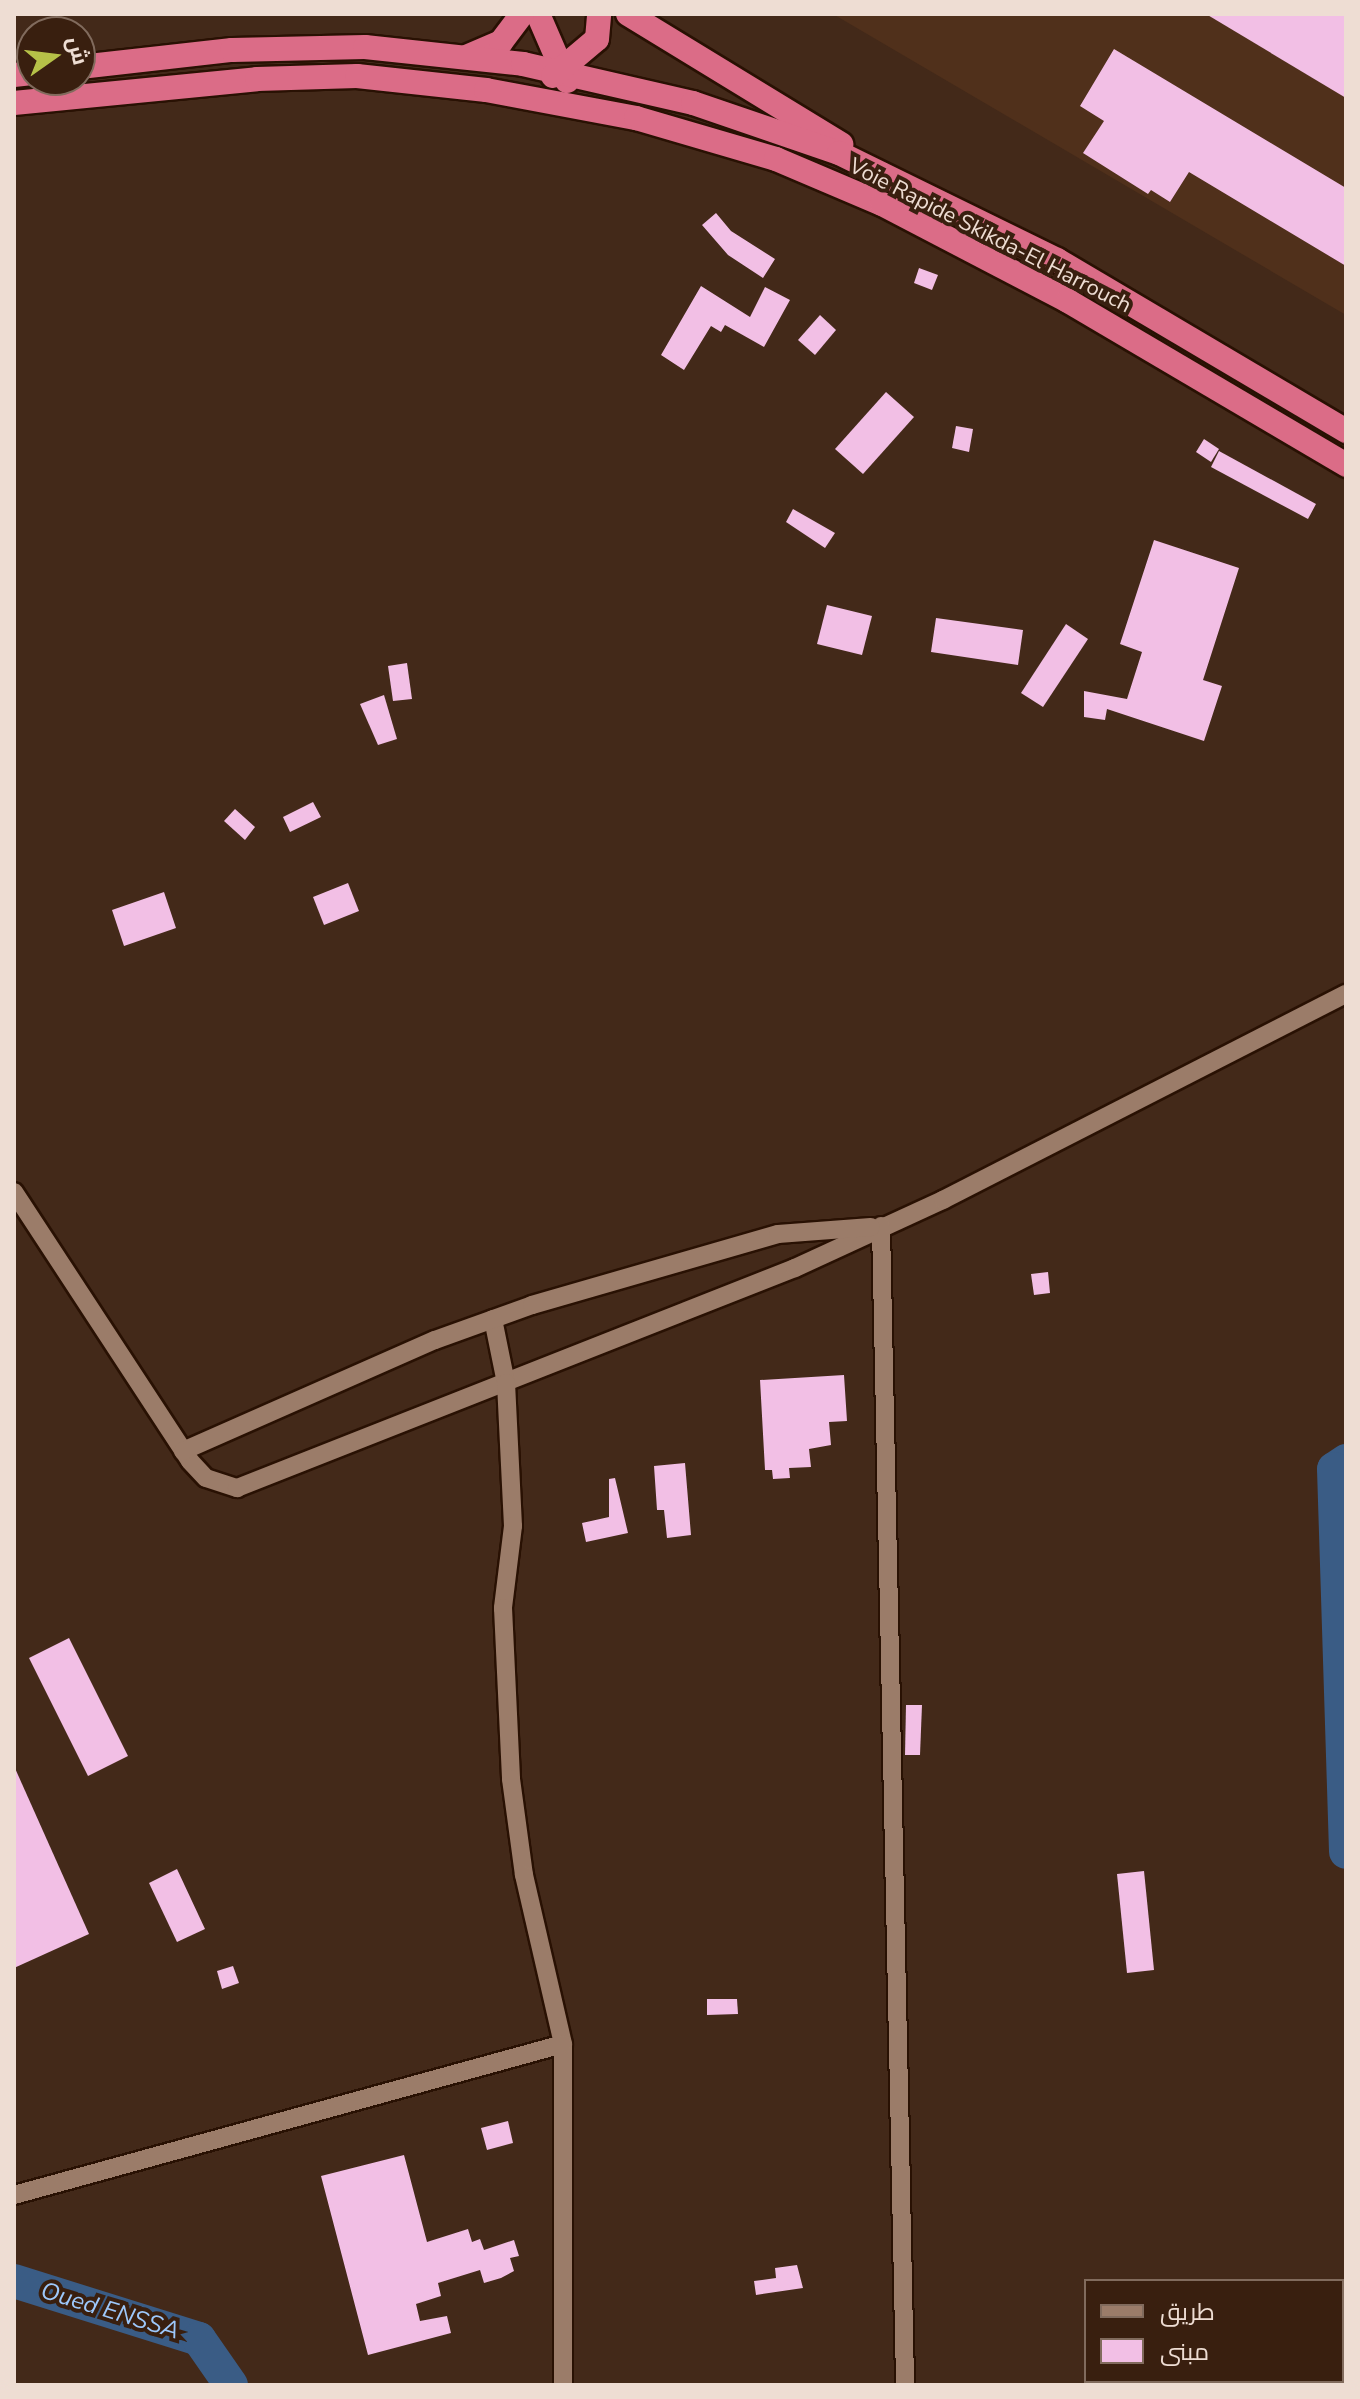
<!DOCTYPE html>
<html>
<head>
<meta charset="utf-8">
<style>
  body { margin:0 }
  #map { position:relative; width:1360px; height:2399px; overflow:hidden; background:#432919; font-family:"Nunito Sans",Cairo,sans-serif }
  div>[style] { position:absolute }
  .built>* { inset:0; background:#50301b }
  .river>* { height:34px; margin:-17px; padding:0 17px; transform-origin:17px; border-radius:17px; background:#3a5c85 }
  .building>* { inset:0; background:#f2bfe5 }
  .roads { filter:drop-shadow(2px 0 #291103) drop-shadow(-2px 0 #291103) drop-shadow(0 2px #291103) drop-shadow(0 -2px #291103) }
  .minor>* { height:18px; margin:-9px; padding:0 9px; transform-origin:9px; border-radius:9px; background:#9b7c69 }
  .highway>* { height:24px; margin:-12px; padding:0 12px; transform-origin:12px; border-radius:12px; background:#db6c87 }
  span { translate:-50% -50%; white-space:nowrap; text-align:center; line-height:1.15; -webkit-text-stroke:8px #391f0f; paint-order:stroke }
  .street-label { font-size:22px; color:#eeddd3 }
  .water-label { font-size:24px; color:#9dc8fb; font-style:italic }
  .frame { position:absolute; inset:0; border:16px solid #eeddd3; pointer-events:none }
  .legend { position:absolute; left:1084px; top:2279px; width:260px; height:104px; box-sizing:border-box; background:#391f0f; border:2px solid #816b5d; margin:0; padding:10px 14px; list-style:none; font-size:24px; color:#eeddd3 }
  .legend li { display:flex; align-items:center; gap:16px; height:40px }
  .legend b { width:40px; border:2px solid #816b5d }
  .north { position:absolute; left:16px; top:16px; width:80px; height:80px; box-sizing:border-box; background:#391f0f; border:2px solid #816b5d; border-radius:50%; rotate:76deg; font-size:22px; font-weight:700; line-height:32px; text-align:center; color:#eeddd3 }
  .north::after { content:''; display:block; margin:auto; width:28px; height:36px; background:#b6c148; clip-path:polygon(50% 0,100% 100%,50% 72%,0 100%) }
</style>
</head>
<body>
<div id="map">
  <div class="built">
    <div style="clip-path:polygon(833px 14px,1346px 14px,1346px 315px)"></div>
  </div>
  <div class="river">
    <div style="left:1346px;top:1461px;width:14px;rotate:146deg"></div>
    <div style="left:1334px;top:1469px;width:383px;rotate:88.2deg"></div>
    <div style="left:14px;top:2281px;width:194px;rotate:17.4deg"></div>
    <div style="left:199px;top:2339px;width:56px;rotate:55.2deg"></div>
  </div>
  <div class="building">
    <div style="clip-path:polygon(1206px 14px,1346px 14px,1346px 98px)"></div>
    <div style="clip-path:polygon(1114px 49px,1346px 188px,1346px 266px,1189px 172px,1170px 202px,1151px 190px,1148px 194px,1083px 153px,1104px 121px,1080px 106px)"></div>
    <div style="clip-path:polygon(716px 213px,731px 231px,775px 259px,763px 278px,728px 255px,702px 225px)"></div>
    <div style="clip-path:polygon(919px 268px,938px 275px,932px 290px,914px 283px)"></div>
    <div style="clip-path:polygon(701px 286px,750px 317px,765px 287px,790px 300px,764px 347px,725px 325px,721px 332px,711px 326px,684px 370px,661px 355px)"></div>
    <div style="clip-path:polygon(820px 315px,836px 330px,815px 355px,798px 340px)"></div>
    <div style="clip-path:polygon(886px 392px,914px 417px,863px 474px,835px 449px)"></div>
    <div style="clip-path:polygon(956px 426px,973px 429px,969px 452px,952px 448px)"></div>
    <div style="clip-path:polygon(1204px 439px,1219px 449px,1211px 462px,1196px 452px)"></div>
    <div style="clip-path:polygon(1219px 451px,1316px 504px,1308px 519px,1211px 467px)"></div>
    <div style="clip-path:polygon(793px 509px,835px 533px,825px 548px,786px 522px)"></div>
    <div style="clip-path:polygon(1154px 540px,1239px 568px,1203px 680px,1222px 686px,1204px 741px,1107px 709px,1105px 720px,1084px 717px,1084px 691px,1127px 699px,1142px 652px,1120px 644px)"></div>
    <div style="clip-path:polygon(827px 605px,872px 616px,862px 655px,817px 644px)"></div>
    <div style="clip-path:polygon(936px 618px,1023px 630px,1018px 665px,931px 652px)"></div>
    <div style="clip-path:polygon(1066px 624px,1088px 639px,1043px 707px,1021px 693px)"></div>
    <div style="clip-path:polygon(407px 663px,412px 699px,393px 701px,388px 666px)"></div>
    <div style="clip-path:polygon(384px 695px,397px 739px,378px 745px,360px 704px)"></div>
    <div style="clip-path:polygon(313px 802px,321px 817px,290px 832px,283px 817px)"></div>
    <div style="clip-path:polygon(235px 809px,255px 827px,245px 840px,224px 821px)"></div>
    <div style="clip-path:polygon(348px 883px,359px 911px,324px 925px,313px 897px)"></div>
    <div style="clip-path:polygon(164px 892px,176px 928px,124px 946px,112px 910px)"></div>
    <div style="clip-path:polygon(1048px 1272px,1050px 1293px,1034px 1295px,1031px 1274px)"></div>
    <div style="clip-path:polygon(844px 1375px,847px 1421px,829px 1422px,831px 1445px,809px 1449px,811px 1467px,789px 1468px,790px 1478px,773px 1479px,772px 1470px,765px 1470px,760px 1380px)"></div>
    <div style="clip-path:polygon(685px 1463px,691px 1535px,667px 1538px,664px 1510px,657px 1510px,654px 1466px)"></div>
    <div style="clip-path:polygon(615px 1478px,628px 1533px,586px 1542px,582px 1523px,609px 1517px,609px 1479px)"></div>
    <div style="clip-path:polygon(69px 1638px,128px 1756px,88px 1776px,29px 1658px)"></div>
    <div style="clip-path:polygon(906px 1705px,922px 1705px,920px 1755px,905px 1755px)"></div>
    <div style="clip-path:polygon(14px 1766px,89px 1934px,14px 1968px)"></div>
    <div style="clip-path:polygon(177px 1869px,205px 1929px,177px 1942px,149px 1883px)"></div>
    <div style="clip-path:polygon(1144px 1871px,1154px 1970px,1127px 1973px,1117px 1874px)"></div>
    <div style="clip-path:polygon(233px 1966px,239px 1983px,222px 1989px,217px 1971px)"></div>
    <div style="clip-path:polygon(707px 1999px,737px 1999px,738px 2014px,707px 2015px)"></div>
    <div style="clip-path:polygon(508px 2121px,513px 2143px,487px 2150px,481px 2128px)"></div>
    <div style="clip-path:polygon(404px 2155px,427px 2242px,468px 2229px,472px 2242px,480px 2239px,484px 2250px,514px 2240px,519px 2256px,510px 2258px,514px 2271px,501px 2278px,484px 2283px,480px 2270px,438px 2283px,441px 2296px,416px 2304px,420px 2321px,447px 2316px,451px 2333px,368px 2355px,321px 2176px)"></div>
    <div style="clip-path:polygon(797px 2265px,803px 2288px,756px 2295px,754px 2281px,776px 2278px,775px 2268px)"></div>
  </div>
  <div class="roads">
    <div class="minor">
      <div style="left:14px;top:1192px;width:321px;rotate:56.8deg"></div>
      <div style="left:190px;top:1461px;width:23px;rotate:47deg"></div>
      <div style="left:206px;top:1478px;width:33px;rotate:18deg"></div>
      <div style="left:237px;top:1488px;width:600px;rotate:-21.52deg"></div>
      <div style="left:795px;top:1268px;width:163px;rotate:-24.7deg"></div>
      <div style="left:943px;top:1200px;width:453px;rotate:-27.1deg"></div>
      <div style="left:881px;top:1226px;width:1159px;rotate:88.81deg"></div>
      <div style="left:493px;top:1319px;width:65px;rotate:78.5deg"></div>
      <div style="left:506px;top:1383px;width:143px;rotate:87.2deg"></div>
      <div style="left:513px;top:1526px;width:83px;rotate:97deg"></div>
      <div style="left:503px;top:1608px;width:171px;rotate:87.3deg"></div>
      <div style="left:511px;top:1779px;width:97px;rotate:82.3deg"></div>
      <div style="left:524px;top:1875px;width:173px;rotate:77deg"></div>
      <div style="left:563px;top:2044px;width:341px;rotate:90deg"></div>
      <div style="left:183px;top:1451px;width:275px;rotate:-23.8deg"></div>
      <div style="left:435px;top:1340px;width:103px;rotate:-19.8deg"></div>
      <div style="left:532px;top:1305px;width:256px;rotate:-16.1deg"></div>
      <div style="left:778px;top:1234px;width:93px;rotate:-4.3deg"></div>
      <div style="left:14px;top:2195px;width:569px;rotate:-15.38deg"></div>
    </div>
    <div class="highway">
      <div style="left:538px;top:14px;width:73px;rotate:66.6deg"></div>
      <div style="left:628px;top:14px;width:250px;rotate:31.4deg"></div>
      <div style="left:466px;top:57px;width:38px;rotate:-23deg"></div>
      <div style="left:501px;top:42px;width:35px;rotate:-53deg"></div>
      <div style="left:80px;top:67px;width:153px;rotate:-6.4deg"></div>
      <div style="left:232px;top:50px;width:133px;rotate:-1.3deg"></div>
      <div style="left:365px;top:47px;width:159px;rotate:6.1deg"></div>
      <div style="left:523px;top:64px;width:174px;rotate:12.9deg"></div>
      <div style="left:693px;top:103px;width:154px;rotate:18.9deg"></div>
      <div style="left:839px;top:153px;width:243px;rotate:26.1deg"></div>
      <div style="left:1057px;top:260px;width:336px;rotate:30.6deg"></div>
      <div style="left:14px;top:75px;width:18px;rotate:-6deg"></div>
      <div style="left:553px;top:76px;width:57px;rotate:-40.1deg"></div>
      <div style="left:597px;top:39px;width:25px;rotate:-85deg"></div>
      <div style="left:14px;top:103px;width:244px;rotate:-5.6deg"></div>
      <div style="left:257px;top:79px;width:100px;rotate:-1.7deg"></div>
      <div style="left:357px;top:76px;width:130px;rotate:6.2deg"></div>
      <div style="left:486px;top:90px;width:153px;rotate:10.6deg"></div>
      <div style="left:636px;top:118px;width:146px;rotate:16.3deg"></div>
      <div style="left:776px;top:159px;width:115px;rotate:23deg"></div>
      <div style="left:882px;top:204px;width:210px;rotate:27.5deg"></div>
      <div style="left:1068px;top:301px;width:323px;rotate:30.5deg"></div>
    </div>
  </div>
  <div class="street-label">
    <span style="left:990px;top:236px;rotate:27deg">Voie Rapide Skikda-El Harrouch</span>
  </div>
  <div class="water-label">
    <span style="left:110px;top:2311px;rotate:17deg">Oued ENSSA</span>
  </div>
  <div class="frame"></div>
  <ul class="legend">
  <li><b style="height:10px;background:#9b7c69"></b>طريق</li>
  <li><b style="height:22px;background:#f2bfe5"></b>مبنى</li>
  </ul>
  <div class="north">ش</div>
</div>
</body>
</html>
